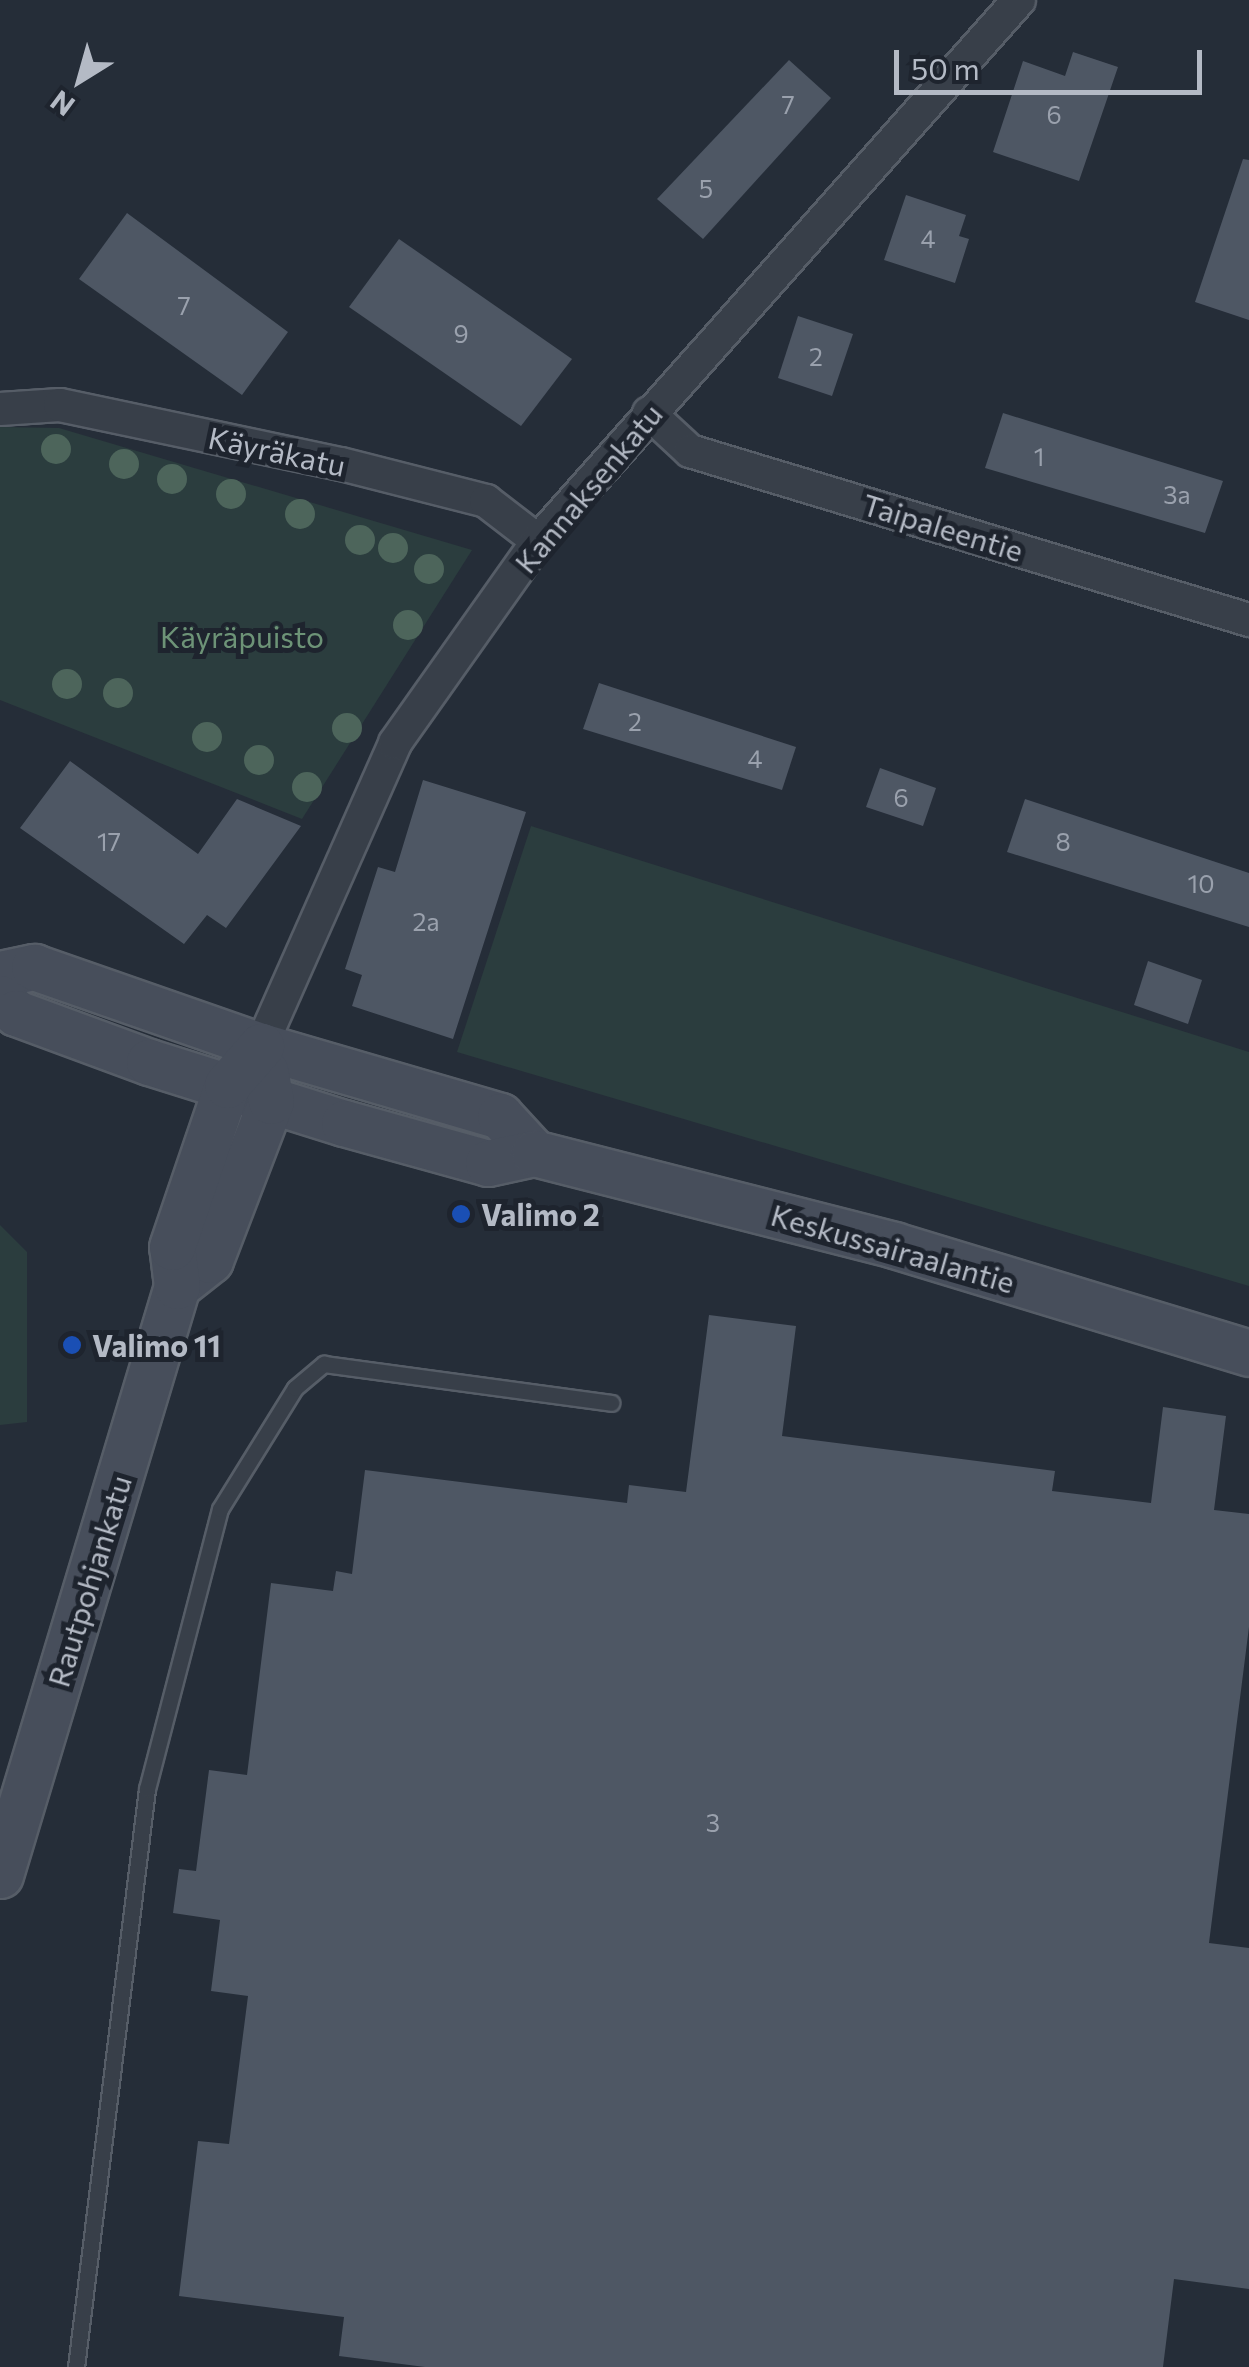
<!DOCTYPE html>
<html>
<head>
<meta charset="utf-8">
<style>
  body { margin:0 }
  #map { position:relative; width:1249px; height:2367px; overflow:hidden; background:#252d38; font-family:Commissioner,sans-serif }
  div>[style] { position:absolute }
  .green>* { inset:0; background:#2b3d3e }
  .building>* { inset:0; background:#4e5764 }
  .roads { filter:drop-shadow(2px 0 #565d67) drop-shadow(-2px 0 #565d67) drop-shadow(0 2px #565d67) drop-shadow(0 -2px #565d67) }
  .lane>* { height:15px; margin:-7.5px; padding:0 7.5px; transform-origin:7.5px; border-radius:7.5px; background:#383f49 }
  .street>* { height:32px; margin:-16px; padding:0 16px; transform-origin:16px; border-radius:16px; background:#383f49 }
  .secondary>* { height:45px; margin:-22.5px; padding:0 22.5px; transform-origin:22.5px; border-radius:22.5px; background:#474e5b }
  .trees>* { width:30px; height:30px; margin:-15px; border-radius:50%; background:#4d655b }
  .dots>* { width:28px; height:28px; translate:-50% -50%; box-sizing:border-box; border:5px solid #1e242e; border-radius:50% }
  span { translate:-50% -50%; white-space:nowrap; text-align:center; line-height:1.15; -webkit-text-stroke:10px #1e242e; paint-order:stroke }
  .number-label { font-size:25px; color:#9aa1ad }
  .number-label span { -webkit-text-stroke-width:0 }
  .street-label { font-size:30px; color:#b4bac5 }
  .park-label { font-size:30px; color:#6d9377 }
  .poi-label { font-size:30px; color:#b4bac5; font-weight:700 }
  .left { translate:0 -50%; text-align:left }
  .north { position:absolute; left:30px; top:30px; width:100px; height:100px; -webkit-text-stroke:8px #1e242e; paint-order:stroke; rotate:217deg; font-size:28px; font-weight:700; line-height:40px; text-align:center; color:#b4bac5 }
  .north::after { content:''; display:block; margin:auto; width:35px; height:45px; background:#b4bac5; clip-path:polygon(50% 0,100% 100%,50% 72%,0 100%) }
  .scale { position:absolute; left:894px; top:50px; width:308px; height:45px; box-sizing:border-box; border:5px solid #b4bac5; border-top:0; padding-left:12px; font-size:30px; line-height:35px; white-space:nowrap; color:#b4bac5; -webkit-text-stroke:8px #1e242e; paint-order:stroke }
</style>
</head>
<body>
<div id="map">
  <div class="green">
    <div style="clip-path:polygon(0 427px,59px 428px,472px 550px,302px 819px,0 700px)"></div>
    <div style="clip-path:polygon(531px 826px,1249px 1052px,1249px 1286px,457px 1052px)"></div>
    <div style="clip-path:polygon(0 1225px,27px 1252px,27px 1422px,0 1425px)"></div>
  </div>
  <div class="building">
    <div style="clip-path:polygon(1073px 52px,1118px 67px,1079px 181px,993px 152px,1023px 61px,1065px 76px)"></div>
    <div style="clip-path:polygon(789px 60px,831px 98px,703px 239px,657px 199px)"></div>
    <div style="clip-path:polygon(1243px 159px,1249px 160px,1249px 320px,1195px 302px)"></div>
    <div style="clip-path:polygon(906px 195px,966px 215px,959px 236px,969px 239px,955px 283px,884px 260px)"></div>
    <div style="clip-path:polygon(127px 213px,288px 332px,242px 395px,79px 279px)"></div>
    <div style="clip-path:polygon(399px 239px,572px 359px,521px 426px,349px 307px)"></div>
    <div style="clip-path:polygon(798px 316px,853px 334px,832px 396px,778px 378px)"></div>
    <div style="clip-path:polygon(1003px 413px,1223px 481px,1205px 533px,985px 468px)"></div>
    <div style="clip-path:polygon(599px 683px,796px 747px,782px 790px,583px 729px)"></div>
    <div style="clip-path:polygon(70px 761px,198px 854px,237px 799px,301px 826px,226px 928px,207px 915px,184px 944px,20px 828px)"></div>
    <div style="clip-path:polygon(880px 768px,936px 788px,923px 826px,866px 807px)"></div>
    <div style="clip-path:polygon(423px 780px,526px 812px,453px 1039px,352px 1006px,362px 975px,345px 969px,378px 867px,395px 872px)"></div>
    <div style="clip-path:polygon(1025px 799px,1249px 873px,1249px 927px,1007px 852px)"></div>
    <div style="clip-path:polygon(1148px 961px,1202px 980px,1188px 1024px,1134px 1005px)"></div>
    <div style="clip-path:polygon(709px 1315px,796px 1326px,782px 1436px,1055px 1471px,1052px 1491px,1151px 1503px,1163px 1407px,1226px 1416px,1214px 1510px,1249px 1514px,1249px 1627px,1209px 1943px,1249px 1948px,1249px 2289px,1174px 2279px,1163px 2367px,425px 2367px,339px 2356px,344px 2317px,179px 2296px,198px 2141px,229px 2144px,248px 1996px,211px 1991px,220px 1920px,173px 1913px,179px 1869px,196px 1871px,209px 1770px,247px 1775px,271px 1583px,333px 1591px,336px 1571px,352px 1574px,365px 1470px,627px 1503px,629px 1485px,686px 1492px)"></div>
  </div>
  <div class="roads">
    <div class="lane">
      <div style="left:76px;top:2367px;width:582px;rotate:-83deg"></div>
      <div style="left:147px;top:1789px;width:289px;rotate:-75.4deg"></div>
      <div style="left:220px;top:1509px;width:142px;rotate:-58.2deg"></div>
      <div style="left:295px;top:1388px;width:38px;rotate:-40deg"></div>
      <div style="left:324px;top:1364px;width:290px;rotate:7.7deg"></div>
    </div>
    <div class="street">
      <div style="left:0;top:409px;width:60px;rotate:-3.8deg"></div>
      <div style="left:60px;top:405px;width:287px;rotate:11.9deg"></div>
      <div style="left:341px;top:464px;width:150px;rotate:14.3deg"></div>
      <div style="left:486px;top:501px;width:66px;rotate:37.6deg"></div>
      <div style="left:649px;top:413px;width:56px;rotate:42.8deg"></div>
      <div style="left:690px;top:451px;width:584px;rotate:16.82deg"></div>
      <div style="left:261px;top:1046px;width:331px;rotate:-66.1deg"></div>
      <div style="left:395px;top:743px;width:247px;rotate:-54.7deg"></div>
      <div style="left:538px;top:541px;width:724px;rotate:-48.36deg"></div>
    </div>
    <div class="secondary">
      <div style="left:0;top:974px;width:35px;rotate:-12deg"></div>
      <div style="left:34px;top:967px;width:240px;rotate:19.2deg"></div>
      <div style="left:261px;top:1046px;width:249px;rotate:16.3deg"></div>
      <div style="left:500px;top:1116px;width:50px;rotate:47.4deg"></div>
      <div style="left:0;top:998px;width:22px;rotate:43deg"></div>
      <div style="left:16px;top:1013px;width:142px;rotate:20.2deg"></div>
      <div style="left:149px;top:1062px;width:204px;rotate:17.4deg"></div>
      <div style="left:344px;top:1123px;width:149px;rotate:15.5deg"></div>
      <div style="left:488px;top:1163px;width:47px;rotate:-12.3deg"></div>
      <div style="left:534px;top:1153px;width:372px;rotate:14.3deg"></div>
      <div style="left:894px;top:1245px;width:371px;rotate:16.9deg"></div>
      <div style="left:177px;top:1286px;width:42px;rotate:-38.2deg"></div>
      <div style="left:210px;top:1260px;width:170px;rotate:-69deg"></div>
      <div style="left:271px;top:1101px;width:31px;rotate:-101deg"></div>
      <div style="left:0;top:1875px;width:615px;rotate:-73.27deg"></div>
      <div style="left:177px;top:1286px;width:39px;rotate:-97deg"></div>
      <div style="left:172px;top:1247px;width:171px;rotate:-71.2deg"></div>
      <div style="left:227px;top:1085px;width:52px;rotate:-48.9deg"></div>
    </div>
  </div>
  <div class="trees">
    <div style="left:56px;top:449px"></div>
    <div style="left:124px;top:464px"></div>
    <div style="left:172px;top:479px"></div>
    <div style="left:231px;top:494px"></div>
    <div style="left:300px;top:514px"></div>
    <div style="left:360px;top:540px"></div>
    <div style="left:393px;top:548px"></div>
    <div style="left:429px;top:569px"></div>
    <div style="left:408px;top:625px"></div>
    <div style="left:67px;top:684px"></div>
    <div style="left:118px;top:693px"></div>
    <div style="left:347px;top:728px"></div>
    <div style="left:207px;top:737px"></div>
    <div style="left:259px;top:760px"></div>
    <div style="left:307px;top:787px"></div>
  </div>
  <div class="dots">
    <div style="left:461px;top:1214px;background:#1a4fb4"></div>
    <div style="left:72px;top:1345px;background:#1a4fb4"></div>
  </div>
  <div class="number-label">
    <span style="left:788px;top:104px">7</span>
    <span style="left:1054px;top:114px">6</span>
    <span style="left:706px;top:188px">5</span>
    <span style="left:928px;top:238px">4</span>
    <span style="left:184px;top:305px">7</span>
    <span style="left:461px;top:333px">9</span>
    <span style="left:816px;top:356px">2</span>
    <span style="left:1039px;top:456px">1</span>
    <span style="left:1177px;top:494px">3a</span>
    <span style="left:635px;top:721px">2</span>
    <span style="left:755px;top:758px">4</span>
    <span style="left:901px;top:797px">6</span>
    <span style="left:109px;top:841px">17</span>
    <span style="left:1063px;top:841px">8</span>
    <span style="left:1201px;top:883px">10</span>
    <span style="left:426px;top:921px">2a</span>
    <span style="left:713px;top:1822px">3</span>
  </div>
  <div class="street-label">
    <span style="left:277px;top:451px;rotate:12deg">Käyräkatu</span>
    <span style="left:588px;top:488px;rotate:-50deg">Kannaksenkatu</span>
    <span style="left:943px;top:527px;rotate:17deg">Taipaleentie</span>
    <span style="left:893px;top:1248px;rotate:16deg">Keskussairaalantie</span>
    <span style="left:89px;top:1581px;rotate:-73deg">Rautpohjankatu</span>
  </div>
  <div class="park-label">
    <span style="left:242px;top:636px">Käyräpuisto</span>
  </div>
  <div class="poi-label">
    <span class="left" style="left:481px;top:1214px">Valimo 2</span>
    <span class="left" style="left:92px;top:1345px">Valimo 11</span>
  </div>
  <div class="north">N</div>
  <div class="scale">50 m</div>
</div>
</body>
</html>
